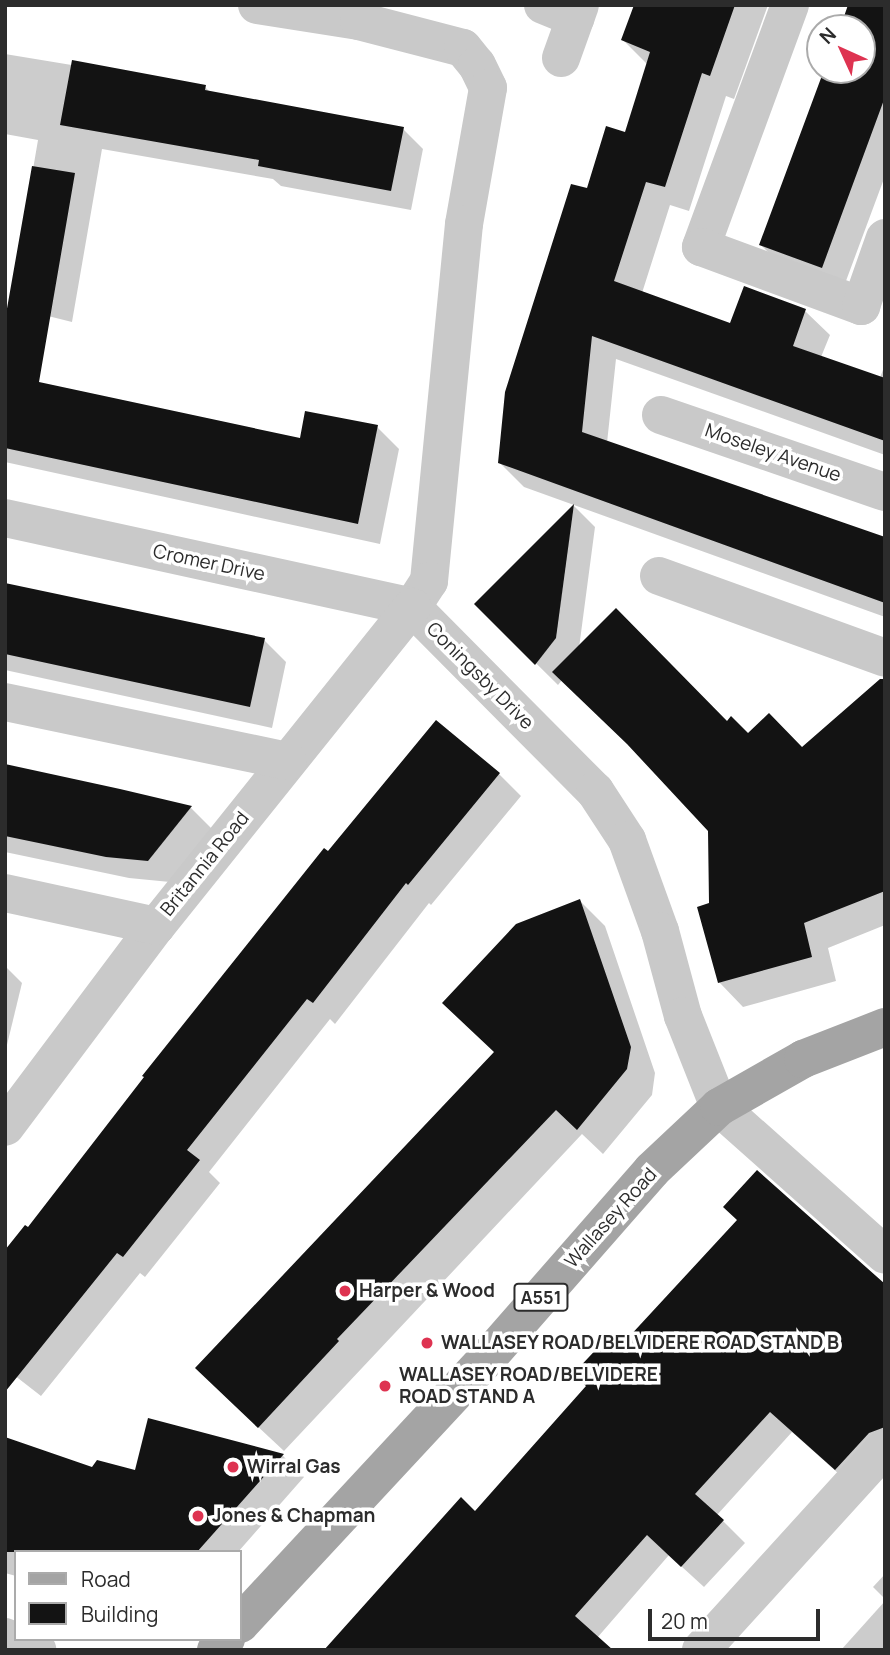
<!DOCTYPE html>
<html>
<head>
<meta charset="utf-8">
<style>
  body { margin:0 }
  #map { position:relative; width:890px; height:1655px; overflow:hidden; background:#fff; font-family:Manrope,sans-serif }
  div>[style] { position:absolute }
  .shadow>* { inset:0; background:#0003 }
  .building>* { inset:0; background:#131313 }
  .minor>* { height:38px; margin:-19px; padding:0 19px; transform-origin:19px; border-radius:19px; background:#c9c9c9 }
  .major>* { height:38px; margin:-19px; padding:0 19px; transform-origin:19px; border-radius:19px; background:#a4a4a4 }
  .dots>* { width:19px; height:19px; translate:-50% -50%; box-sizing:border-box; border:4px solid #fff; border-radius:50% }
  span { translate:-50% -50%; white-space:nowrap; text-align:center; line-height:1.15; -webkit-text-stroke:7px #fff; paint-order:stroke }
  .shield-label span { padding:2px 5px; background:#fff; border:2px solid; border-radius:5px; -webkit-text-stroke-width:0 }
  .shield-label { font-size:18px; color:#2c2c2c; font-weight:700 }
  .street-label { font-size:19px; color:#2c2c2c }
  .poi-label { font-size:19px; color:#2c2c2c; font-weight:700 }
  .left { translate:0 -50%; text-align:left }
  .frame { position:absolute; inset:0; border:7px solid #2c2c2c; pointer-events:none }
  .legend { position:absolute; left:14px; top:1550px; width:228px; height:91px; box-sizing:border-box; background:#fff; border:2px solid #ababab; margin:0; padding:9px 12px; list-style:none; font-size:21px; color:#2c2c2c }
  .legend li { display:flex; align-items:center; gap:14px; height:35px }
  .legend b { width:35px; border:2px solid #ababab }
  .north { position:absolute; left:806px; top:14px; width:70px; height:70px; box-sizing:border-box; background:#fff; border:2px solid #ababab; border-radius:50%; rotate:315deg; font-size:19px; font-weight:700; line-height:28px; text-align:center; color:#2c2c2c }
  .north::after { content:''; display:block; margin:auto; width:24px; height:32px; background:#de3351; clip-path:polygon(50% 0,100% 100%,50% 72%,0 100%) }
  .scale { position:absolute; left:648px; top:1609px; width:172px; height:32px; box-sizing:border-box; border:4px solid #2c2c2c; border-top:0; padding-left:9px; font-size:21px; line-height:24px; white-space:nowrap; color:#2c2c2c; -webkit-text-stroke:5px #fff; paint-order:stroke }
</style>
</head>
<body>
<div id="map">
  <div class="shadow">
    <div style="clip-path:polygon(635px 5px,768px 5px,734px 99px,726px 96px,689px 211px,670px 205px,642px 293px,731px 325px,805px 311px,830px 335px,821px 357px,880px 378px,885px 364px,885px 455px,616px 359px,607px 443px,885px 542px,885px 617px,524px 487px,499px 462px,588px 191px,626px 134px,647px 64px,623px 40px)"></div>
    <div style="clip-path:polygon(885px 5px,885px 176px,843px 289px,783px 267px,761px 245px,826px 70px,862px 70px,862px 28px,841px 28px)"></div>
    <div style="clip-path:polygon(5px 54px,205px 87px,210px 92px,403px 129px,423px 149px,411px 210px,281px 186px,273px 179px,102px 149px,72px 322px,32px 312px,12px 292px,38px 140px,5px 134px)"></div>
    <div style="clip-path:polygon(5px 377px,301px 440px,377px 427px,399px 449px,380px 544px,5px 462px)"></div>
    <div style="clip-path:polygon(574px 506px,595px 527px,579px 648px,748px 735px,802px 748px,885px 681px,885px 925px,828px 948px,836px 981px,743px 1007px,719px 982px,711px 905px,710px 830px,636px 751px,562px 680px,558px 685px,476px 604px)"></div>
    <div style="clip-path:polygon(5px 585px,264px 640px,286px 662px,272px 728px,5px 670px)"></div>
    <div style="clip-path:polygon(5px 767px,191px 808px,212px 829px,170px 882px,129px 878px,5px 852px)"></div>
    <div style="clip-path:polygon(499px 774px,521px 796px,431px 905px,429px 903px,335px 1024px,330px 1019px,209px 1172px,220px 1183px,145px 1277px,140px 1273px,41px 1396px,5px 1368px,28px 1229px,329px 853px)"></div>
    <div style="clip-path:polygon(580px 901px,605px 926px,655px 1073px,652px 1095px,603px 1154px,582px 1134px,284px 1451px,222px 1393px,496px 1053px)"></div>
    <div style="clip-path:polygon(5px 966px,22px 983px,6px 1049px,5px 1049px)"></div>
    <div style="clip-path:polygon(885px 1287px,885px 1461px,858px 1491px,792px 1432px,717px 1515px,745px 1543px,704px 1587px,669px 1555px,597px 1638px,329px 1650px,475px 1514px,615px 1355px)"></div>
    <div style="clip-path:polygon(149px 1420px,283px 1456px,304px 1477px,238px 1552px,16px 1552px,16px 1576px,5px 1573px,5px 1439px,162px 1492px)"></div>
    <div style="clip-path:polygon(885px 1574px,885px 1599px,873px 1587px)"></div>
    <div style="clip-path:polygon(885px 1601px,885px 1650px,841px 1650px)"></div>
  </div>
  <div class="building">
    <div style="clip-path:polygon(634px 5px,735px 5px,710px 76px,702px 73px,665px 187px,646px 182px,614px 281px,730px 323px,744px 286px,806px 309px,793px 346px,885px 378px,885px 441px,592px 336px,582px 432px,885px 537px,885px 603px,498px 463px,505px 392px,571px 184px,587px 188px,606px 126px,625px 132px,650px 52px,621px 40px)"></div>
    <div style="clip-path:polygon(848px 5px,885px 5px,885px 97px,822px 268px,759px 245px,824px 70px,862px 70px,862px 28px,840px 28px)"></div>
    <div style="clip-path:polygon(72px 60px,206px 85px,205px 90px,404px 127px,391px 191px,258px 166px,259px 160px,60px 125px)"></div>
    <div style="clip-path:polygon(32px 166px,75px 173px,39px 382px,300px 438px,305px 411px,378px 425px,358px 524px,5px 448px,5px 320px)"></div>
    <div style="clip-path:polygon(574px 504px,556px 638px,535px 665px,474px 604px)"></div>
    <div style="clip-path:polygon(5px 583px,265px 638px,250px 707px,5px 654px)"></div>
    <div style="clip-path:polygon(616px 608px,727px 721px,731px 716px,748px 733px,769px 713px,802px 747px,880px 679px,885px 679px,885px 891px,804px 923px,812px 957px,718px 983px,697px 907px,709px 903px,708px 831px,627px 744px,552px 672px)"></div>
    <div style="clip-path:polygon(436px 720px,500px 773px,408px 885px,406px 883px,313px 1003px,307px 999px,187px 1150px,200px 1160px,123px 1257px,117px 1253px,5px 1392px,5px 1250px,25px 1225px,28px 1227px,144px 1077px,142px 1076px,324px 848px,328px 851px)"></div>
    <div style="clip-path:polygon(5px 764px,120px 789px,192px 806px,148px 861px,106px 857px,5px 836px)"></div>
    <div style="clip-path:polygon(580px 899px,631px 1047px,627px 1069px,577px 1130px,556px 1110px,337px 1339px,339px 1341px,258px 1428px,195px 1368px,494px 1052px,442px 1003px,516px 924px)"></div>
    <div style="clip-path:polygon(757px 1170px,885px 1284px,885px 1427px,869px 1433px,835px 1470px,770px 1412px,695px 1494px,724px 1520px,681px 1567px,647px 1535px,575px 1616px,613px 1650px,324px 1650px,461px 1497px,475px 1511px,586px 1386px,573px 1374px,604px 1341px,615px 1352px,737px 1220px,723px 1207px)"></div>
    <div style="clip-path:polygon(148px 1418px,284px 1454px,197px 1552px,5px 1552px,5px 1437px,92px 1467px,97px 1460px,135px 1470px)"></div>
  </div>
  <div class="minor">
    <div style="left:257px;top:5px;width:103px;rotate:8.9deg"></div>
    <div style="left:359px;top:21px;width:107px;rotate:14.6deg"></div>
    <div style="left:463px;top:48px;width:22px;rotate:51deg"></div>
    <div style="left:477px;top:65px;width:25px;rotate:64deg"></div>
    <div style="left:488px;top:88px;width:138px;rotate:100deg"></div>
    <div style="left:464px;top:224px;width:359px;rotate:95.6deg"></div>
    <div style="left:429px;top:581px;width:31px;rotate:123deg"></div>
    <div style="left:412px;top:607px;width:260px;rotate:45.2deg"></div>
    <div style="left:595px;top:791px;width:59px;rotate:56.9deg"></div>
    <div style="left:627px;top:840px;width:97px;rotate:70.1deg"></div>
    <div style="left:660px;top:931px;width:88px;rotate:74.9deg"></div>
    <div style="left:683px;top:1016px;width:98px;rotate:68.4deg"></div>
    <div style="left:719px;top:1107px;width:222px;rotate:41.7deg"></div>
    <div style="left:543px;top:5px;width:35px;rotate:22deg"></div>
    <div style="left:790px;top:5px;width:258px;rotate:110.2deg"></div>
    <div style="left:701px;top:247px;width:171px;rotate:20.2deg"></div>
    <div style="left:861px;top:306px;width:72px;rotate:-70.6deg"></div>
    <div style="left:561px;top:58px;width:56px;rotate:-70.3deg"></div>
    <div style="left:661px;top:415px;width:237px;rotate:19deg"></div>
    <div style="left:5px;top:518px;width:417px;rotate:12.3deg"></div>
    <div style="left:412px;top:607px;width:409px;rotate:128.7deg"></div>
    <div style="left:156px;top:926px;width:251px;rotate:126.9deg"></div>
    <div style="left:659px;top:576px;width:240px;rotate:19.9deg"></div>
    <div style="left:5px;top:702px;width:289px;rotate:11.8deg"></div>
    <div style="left:5px;top:893px;width:155px;rotate:12.3deg"></div>
    <div style="left:5px;top:1637px;width:35px;rotate:22deg"></div>
    <div style="left:701px;top:1650px;width:273px;rotate:-47.7deg"></div>
  </div>
  <div class="major">
    <div style="left:240px;top:1624px;width:369px;rotate:-47.1deg"></div>
    <div style="left:491px;top:1354px;width:244px;rotate:-48.8deg"></div>
    <div style="left:652px;top:1170px;width:92px;rotate:-43.2deg"></div>
    <div style="left:719px;top:1107px;width:97px;rotate:-29.7deg"></div>
    <div style="left:803px;top:1059px;width:88px;rotate:-21.3deg"></div>
    <div style="left:216px;top:1650px;width:15px;rotate:-48deg"></div>
  </div>
  <div class="dots">
    <div style="left:345px;top:1291px;background:#de3351"></div>
    <div style="left:427px;top:1343px;background:#de3351"></div>
    <div style="left:385px;top:1386px;background:#de3351"></div>
    <div style="left:233px;top:1467px;background:#de3351"></div>
    <div style="left:198px;top:1516px;background:#de3351"></div>
  </div>
  <div class="shield-label">
    <span style="left:541px;top:1297px">A551</span>
  </div>
  <div class="street-label">
    <span style="left:773px;top:453px;rotate:19deg">Moseley Avenue</span>
    <span style="left:209px;top:563px;rotate:12deg">Cromer Drive</span>
    <span style="left:480px;top:676px;rotate:45deg">Coningsby Drive</span>
    <span style="left:205px;top:864px;rotate:-51deg">Britannia Road</span>
    <span style="left:611px;top:1218px;rotate:-48deg">Wallasey Road</span>
  </div>
  <div class="poi-label">
    <span class="left" style="left:359px;top:1291px">Harper &amp; Wood</span>
    <span class="left" style="left:441px;top:1343px">WALLASEY ROAD/BELVIDERE ROAD STAND B</span>
    <span class="left" style="left:399px;top:1386px">WALLASEY ROAD/BELVIDERE<br>ROAD STAND A</span>
    <span class="left" style="left:247px;top:1467px">Wirral Gas</span>
    <span class="left" style="left:212px;top:1516px">Jones &amp; Chapman</span>
  </div>
  <div class="frame"></div>
  <ul class="legend">
  <li><b style="height:9px;background:#a4a4a4"></b>Road</li>
  <li><b style="height:19px;background:#131313"></b>Building</li>
  </ul>
  <div class="north">N</div>
  <div class="scale">20 m</div>
</div>
</body>
</html>
